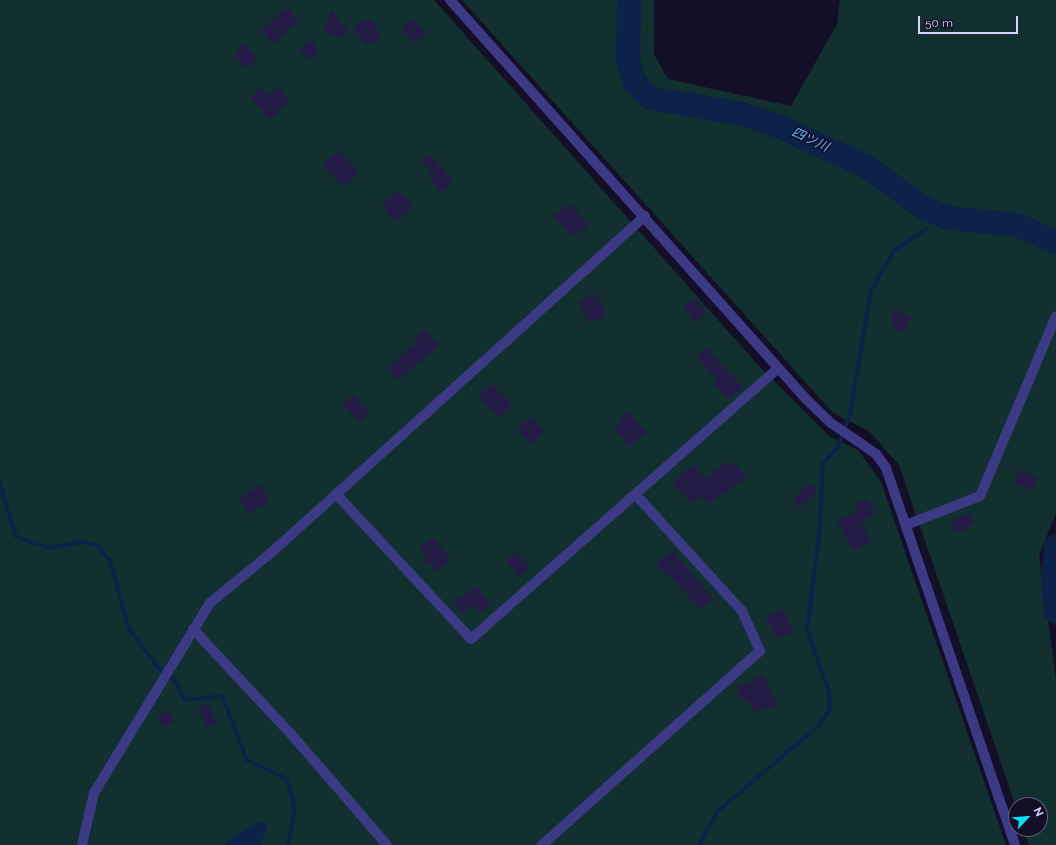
<!DOCTYPE html>
<html>
<head>
<meta charset="utf-8">
<style>
  body { margin:0 }
  #map { position:relative; width:1056px; height:845px; overflow:hidden; background:#130f26; font-family:Raleway,"Noto Sans JP",sans-serif }
  div>[style] { position:absolute }
  .green>* { inset:0; background:#12302f }
  .water>* { inset:0; background:#0c2248 }
  .stream>* { height:4px; margin:-2px; padding:0 2px; transform-origin:2px; border-radius:2px; background:#0c2248 }
  .river>* { height:24px; margin:-12px; padding:0 12px; transform-origin:12px; border-radius:12px; background:#0c2248 }
  .building>* { inset:0; background:#241b47 }
  .minor>* { height:10px; margin:-5px; padding:0 5px; transform-origin:5px; border-radius:5px; background:#3d3a85 }
  span { translate:-50% -50%; white-space:nowrap; text-align:center; line-height:1.15; -webkit-text-stroke:3px #130f26; paint-order:stroke }
  .water-label { font-size:13px; color:#62b6ff; font-style:italic }
  .north { position:absolute; left:1008px; top:797px; width:40px; height:40px; box-sizing:border-box; background:#130f26; border:1px solid #625e7d; border-radius:50%; rotate:64deg; font-size:11px; font-weight:700; line-height:16px; text-align:center; color:#d9d4ff }
  .north::after { content:''; display:block; margin:auto; width:14px; height:18px; background:#00e5ff; clip-path:polygon(50% 0,100% 100%,50% 72%,0 100%) }
  .scale { position:absolute; left:918px; top:16px; width:100px; height:18px; box-sizing:border-box; border:2px solid #d9d4ff; border-top:0; padding-left:5px; font-size:12px; line-height:14px; white-space:nowrap; color:#d9d4ff; -webkit-text-stroke:3px #130f26; paint-order:stroke }
</style>
</head>
<body>
<div id="map">
  <div class="green">
    <div style="clip-path:polygon(0 0,434px 0,758px 365px,830px 437px,858px 450px,881px 482px,1006px 845px,0 845px)"></div>
    <div style="clip-path:polygon(462px 0,654px 0,654px 54px,668px 79px,791px 106px,837px 24px,840px 0,1056px 0,1056px 513px,1039px 555px,1056px 679px,1056px 845px,1029px 845px,1023px 829px,1040px 829px,1040px 805px,1016px 807px,899px 465px,869px 431px,833px 413px)"></div>
  </div>
  <div class="water">
    <div style="clip-path:polygon(262px 821px,268px 824px,260px 845px,225px 845px,232px 837px)"></div>
  </div>
  <div class="stream">
    <div style="left:0;top:483px;width:56px;rotate:73.5deg"></div>
    <div style="left:16px;top:537px;width:35px;rotate:18deg"></div>
    <div style="left:49px;top:548px;width:36px;rotate:-10deg"></div>
    <div style="left:84px;top:542px;width:13px;rotate:13deg"></div>
    <div style="left:97px;top:545px;width:21px;rotate:51deg"></div>
    <div style="left:110px;top:561px;width:71px;rotate:74.4deg"></div>
    <div style="left:129px;top:629px;width:50px;rotate:53.1deg"></div>
    <div style="left:159px;top:669px;width:20px;rotate:37deg"></div>
    <div style="left:175px;top:681px;width:21px;rotate:62deg"></div>
    <div style="left:185px;top:700px;width:37px;rotate:-6deg"></div>
    <div style="left:222px;top:696px;width:69px;rotate:68.7deg"></div>
    <div style="left:247px;top:760px;width:44px;rotate:25.4deg"></div>
    <div style="left:287px;top:779px;width:31px;rotate:75deg"></div>
    <div style="left:295px;top:809px;width:37px;rotate:101deg"></div>
    <div style="left:699px;top:845px;width:38px;rotate:-61deg"></div>
    <div style="left:717px;top:812px;width:133px;rotate:-40.4deg"></div>
    <div style="left:818px;top:726px;width:22px;rotate:-56deg"></div>
    <div style="left:830px;top:708px;width:16px;rotate:-94deg"></div>
    <div style="left:829px;top:692px;width:66px;rotate:-109.5deg"></div>
    <div style="left:807px;top:630px;width:95px;rotate:-82.7deg"></div>
    <div style="left:819px;top:536px;width:72px;rotate:-86.8deg"></div>
    <div style="left:823px;top:464px;width:23px;rotate:-49deg"></div>
    <div style="left:838px;top:447px;width:35px;rotate:-70deg"></div>
    <div style="left:850px;top:414px;width:125px;rotate:-80.3deg"></div>
    <div style="left:871px;top:291px;width:46px;rotate:-60.1deg"></div>
    <div style="left:894px;top:251px;width:39px;rotate:-35deg"></div>
  </div>
  <div class="river">
    <div style="left:629px;top:0;width:59px;rotate:91deg"></div>
    <div style="left:628px;top:59px;width:25px;rotate:74deg"></div>
    <div style="left:635px;top:83px;width:21px;rotate:45deg"></div>
    <div style="left:650px;top:98px;width:94px;rotate:9.8deg"></div>
    <div style="left:743px;top:114px;width:37px;rotate:19deg"></div>
    <div style="left:778px;top:126px;width:98px;rotate:24.7deg"></div>
    <div style="left:867px;top:167px;width:70px;rotate:35.7deg"></div>
    <div style="left:924px;top:208px;width:27px;rotate:22deg"></div>
    <div style="left:949px;top:218px;width:68px;rotate:5.9deg"></div>
    <div style="left:1017px;top:225px;width:43px;rotate:23.6deg"></div>
    <div style="left:1056px;top:546px;width:35px;rotate:95deg"></div>
    <div style="left:1053px;top:581px;width:31px;rotate:84deg"></div>
  </div>
  <div class="building">
    <div style="clip-path:polygon(288px 7px,298px 20px,273px 44px,261px 30px)"></div>
    <div style="clip-path:polygon(332px 11px,348px 31px,338px 39px,322px 28px,329px 22px)"></div>
    <div style="clip-path:polygon(370px 19px,382px 38px,366px 45px,352px 27px)"></div>
    <div style="clip-path:polygon(413px 19px,426px 33px,415px 44px,401px 29px)"></div>
    <div style="clip-path:polygon(310px 40px,320px 51px,309px 60px,300px 49px)"></div>
    <div style="clip-path:polygon(245px 44px,257px 58px,246px 68px,234px 54px)"></div>
    <div style="clip-path:polygon(278px 87px,289px 101px,270px 120px,250px 97px,262px 88px,268px 95px)"></div>
    <div style="clip-path:polygon(339px 150px,359px 173px,346px 185px,340px 184px,323px 164px)"></div>
    <div style="clip-path:polygon(430px 154px,453px 182px,439px 193px,428px 174px,431px 171px,422px 161px)"></div>
    <div style="clip-path:polygon(399px 190px,413px 206px,395px 222px,381px 206px)"></div>
    <div style="clip-path:polygon(571px 204px,588px 226px,574px 237px,553px 217px)"></div>
    <div style="clip-path:polygon(596px 294px,606px 316px,589px 323px,579px 301px)"></div>
    <div style="clip-path:polygon(695px 299px,706px 312px,696px 323px,684px 308px)"></div>
    <div style="clip-path:polygon(895px 309px,911px 317px,903px 333px,892px 328px,894px 323px,890px 321px)"></div>
    <div style="clip-path:polygon(424px 329px,439px 346px,398px 380px,388px 368px,417px 342px,413px 339px)"></div>
    <div style="clip-path:polygon(706px 348px,743px 387px,731px 397px,726px 397px,713px 382px,716px 379px,696px 356px)"></div>
    <div style="clip-path:polygon(492px 384px,511px 406px,498px 418px,478px 396px)"></div>
    <div style="clip-path:polygon(353px 395px,369px 413px,360px 422px,343px 404px)"></div>
    <div style="clip-path:polygon(627px 411px,646px 432px,630px 446px,615px 430px)"></div>
    <div style="clip-path:polygon(531px 417px,544px 432px,531px 444px,517px 429px)"></div>
    <div style="clip-path:polygon(727px 462px,730px 465px,733px 462px,746px 477px,709px 504px,703px 497px,690px 502px,673px 482px,694px 465px,705px 479px)"></div>
    <div style="clip-path:polygon(1019px 470px,1038px 477px,1033px 490px,1014px 484px)"></div>
    <div style="clip-path:polygon(809px 483px,817px 491px,800px 508px,792px 500px)"></div>
    <div style="clip-path:polygon(260px 485px,270px 500px,249px 515px,239px 498px)"></div>
    <div style="clip-path:polygon(866px 499px,875px 514px,861px 522px,871px 541px,853px 551px,837px 522px,858px 510px,856px 505px)"></div>
    <div style="clip-path:polygon(970px 513px,974px 523px,956px 534px,951px 520px)"></div>
    <div style="clip-path:polygon(433px 537px,451px 559px,437px 571px,423px 560px,427px 556px,420px 548px)"></div>
    <div style="clip-path:polygon(673px 550px,713px 599px,700px 610px,669px 573px,666px 575px,656px 565px)"></div>
    <div style="clip-path:polygon(516px 552px,530px 567px,519px 577px,506px 561px)"></div>
    <div style="clip-path:polygon(476px 586px,491px 604px,481px 613px,474px 604px,462px 614px,454px 603px)"></div>
    <div style="clip-path:polygon(783px 609px,793px 631px,777px 639px,766px 617px)"></div>
    <div style="clip-path:polygon(763px 675px,778px 706px,754px 712px,747px 698px,742px 700px,736px 688px)"></div>
    <div style="clip-path:polygon(208px 704px,217px 723px,207px 727px,198px 708px)"></div>
    <div style="clip-path:polygon(169px 710px,175px 721px,163px 727px,158px 715px)"></div>
  </div>
  <div class="minor">
    <div style="left:450px;top:0;width:535px;rotate:48.26deg"></div>
    <div style="left:806px;top:399px;width:35px;rotate:44deg"></div>
    <div style="left:831px;top:423px;width:55px;rotate:34.6deg"></div>
    <div style="left:876px;top:454px;width:17px;rotate:54deg"></div>
    <div style="left:886px;top:468px;width:398px;rotate:71.1deg"></div>
    <div style="left:336px;top:494px;width:198px;rotate:47deg"></div>
    <div style="left:471px;top:639px;width:409px;rotate:-41.4deg"></div>
    <div style="left:906px;top:525px;width:79px;rotate:-21.4deg"></div>
    <div style="left:980px;top:496px;width:195px;rotate:-67.1deg"></div>
    <div style="left:193px;top:629px;width:145px;rotate:47deg"></div>
    <div style="left:292px;top:735px;width:145px;rotate:49.2deg"></div>
    <div style="left:82px;top:845px;width:53px;rotate:-77deg"></div>
    <div style="left:94px;top:793px;width:223px;rotate:-58.6deg"></div>
    <div style="left:210px;top:603px;width:80px;rotate:-39.4deg"></div>
    <div style="left:272px;top:552px;width:502px;rotate:-42.01deg"></div>
    <div style="left:542px;top:845px;width:292px;rotate:-41.7deg"></div>
    <div style="left:760px;top:651px;width:44px;rotate:-114.2deg"></div>
    <div style="left:742px;top:611px;width:157px;rotate:-132.4deg"></div>
  </div>
  <div class="water-label">
    <span style="left:810px;top:140px;rotate:25deg">四ツ川</span>
  </div>
  <div class="north">N</div>
  <div class="scale">50 m</div>
</div>
</body>
</html>
